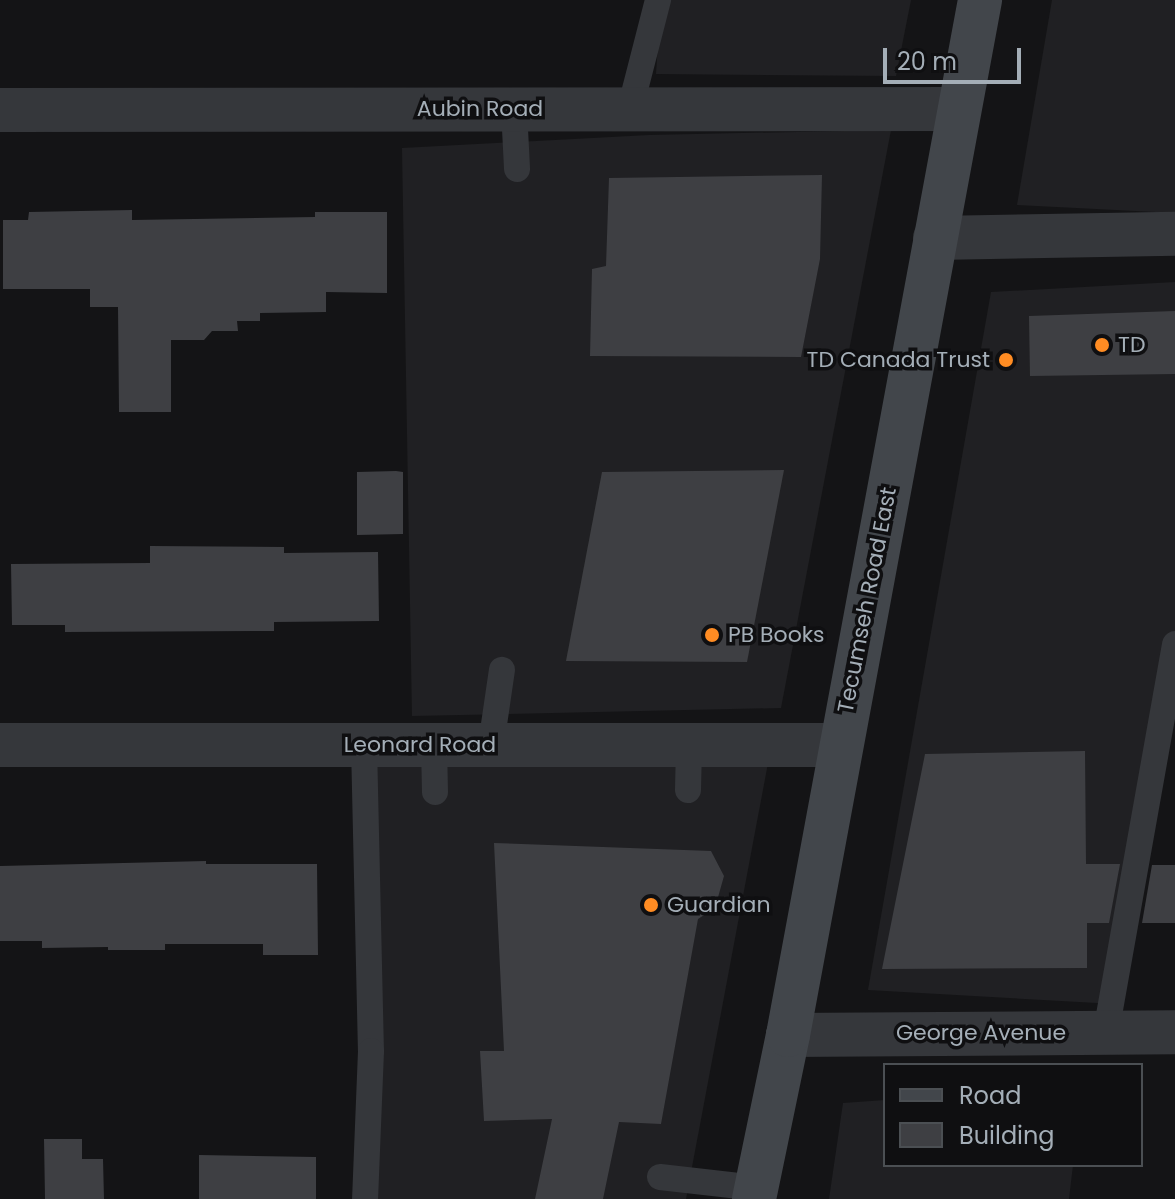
<!DOCTYPE html>
<html>
<head>
<meta charset="utf-8">
<style>
  body { margin:0 }
  #map { position:relative; width:1175px; height:1199px; overflow:hidden; background:#141416; font-family:Poppins,sans-serif }
  div>[style] { position:absolute }
  .built>* { inset:0; background:#202023 }
  .building>* { inset:0; background:#3e3f43 }
  .service>* { height:26px; margin:-13px; padding:0 13px; transform-origin:13px; border-radius:13px; background:#35373b }
  .minor>* { height:44px; margin:-22px; padding:0 22px; transform-origin:22px; border-radius:22px; background:#35373b }
  .secondary>* { height:44px; margin:-22px; padding:0 22px; transform-origin:22px; border-radius:22px; background:#42464b }
  .dots>* { width:22px; height:22px; translate:-50% -50%; box-sizing:border-box; border:4px solid #0f0f11; border-radius:50% }
  span { translate:-50% -50%; white-space:nowrap; text-align:center; line-height:1.15; -webkit-text-stroke:7px #0f0f11; paint-order:stroke }
  .street-label { font-size:22px; color:#a4aeb7 }
  .poi-label { font-size:22px; color:#a4aeb7 }
  .left { translate:0 -50%; text-align:left }
  .right { translate:-100% -50%; text-align:right }
  .legend { position:absolute; left:883px; top:1063px; width:260px; height:104px; box-sizing:border-box; background:#0f0f11; border:2px solid #4b4f53; margin:0; padding:10px 14px; list-style:none; font-size:24px; color:#a4aeb7 }
  .legend li { display:flex; align-items:center; gap:16px; height:40px }
  .legend b { width:40px; border:2px solid #4b4f53 }
  .scale { position:absolute; left:883px; top:48px; width:138px; height:36px; box-sizing:border-box; border:4px solid #a4aeb7; border-top:0; padding-left:10px; font-size:24px; line-height:28px; white-space:nowrap; color:#a4aeb7; -webkit-text-stroke:6px #0f0f11; paint-order:stroke }
</style>
</head>
<body>
<div id="map">
  <div class="built">
    <div style="clip-path:polygon(661px 0,911px 0,896px 76px,656px 74px)"></div>
    <div style="clip-path:polygon(1052px 0,1175px 0,1175px 213px,1017px 205px)"></div>
    <div style="clip-path:polygon(891px 130px,781px 708px,412px 716px,402px 148px,649px 135px)"></div>
    <div style="clip-path:polygon(1175px 282px,1175px 654px,1115px 1004px,868px 990px,991px 292px)"></div>
    <div style="clip-path:polygon(768px 763px,686px 1199px,369px 1199px,367px 764px)"></div>
    <div style="clip-path:polygon(885px 1100px,885px 1165px,1073px 1165px,1069px 1199px,829px 1199px,843px 1103px)"></div>
  </div>
  <div class="building">
    <div style="clip-path:polygon(822px 175px,820px 259px,801px 357px,590px 356px,592px 269px,606px 266px,609px 178px)"></div>
    <div style="clip-path:polygon(132px 210px,132px 220px,315px 217px,315px 212px,387px 212px,387px 293px,326px 292px,326px 312px,260px 313px,260px 321px,237px 321px,238px 331px,212px 331px,204px 340px,171px 340px,171px 412px,119px 412px,118px 307px,90px 307px,90px 289px,3px 289px,3px 220px,28px 220px,29px 212px)"></div>
    <div style="clip-path:polygon(1175px 311px,1175px 374px,1030px 376px,1029px 316px)"></div>
    <div style="clip-path:polygon(784px 470px,747px 662px,566px 661px,602px 472px)"></div>
    <div style="clip-path:polygon(396px 471px,403px 472px,403px 534px,357px 535px,357px 472px)"></div>
    <div style="clip-path:polygon(150px 546px,284px 547px,284px 553px,378px 552px,379px 621px,274px 622px,274px 631px,65px 632px,65px 625px,12px 625px,11px 564px,150px 563px)"></div>
    <div style="clip-path:polygon(1085px 751px,1086px 864px,1120px 864px,1109px 923px,1087px 923px,1087px 968px,882px 969px,925px 754px)"></div>
    <div style="clip-path:polygon(494px 843px,711px 851px,724px 876px,715px 908px,698px 919px,661px 1124px,619px 1122px,603px 1199px,535px 1199px,552px 1119px,484px 1121px,480px 1051px,504px 1051px)"></div>
    <div style="clip-path:polygon(206px 861px,206px 864px,317px 864px,318px 955px,263px 955px,263px 944px,165px 944px,165px 950px,108px 950px,108px 947px,42px 948px,42px 941px,0 941px,0 866px)"></div>
    <div style="clip-path:polygon(1152px 865px,1175px 865px,1175px 923px,1142px 923px)"></div>
    <div style="clip-path:polygon(44px 1139px,82px 1139px,82px 1159px,103px 1159px,104px 1199px,45px 1199px)"></div>
    <div style="clip-path:polygon(199px 1155px,316px 1157px,316px 1199px,199px 1199px)"></div>
  </div>
  <div class="service">
    <div style="left:514px;top:109px;width:60px;rotate:87.1deg"></div>
    <div style="left:630px;top:109px;width:113px;rotate:-75.6deg"></div>
    <div style="left:364px;top:745px;width:306px;rotate:88.7deg"></div>
    <div style="left:371px;top:1051px;width:148px;rotate:92.3deg"></div>
    <div style="left:434px;top:745px;width:47px;rotate:88.8deg"></div>
    <div style="left:491px;top:745px;width:76px;rotate:-81.7deg"></div>
    <div style="left:688px;top:790px;width:45px;rotate:-88.7deg"></div>
    <div style="left:1106px;top:1032px;width:394px;rotate:-79.9deg"></div>
    <div style="left:660px;top:1177px;width:97px;rotate:6.5deg"></div>
  </div>
  <div class="minor">
    <div style="left:0;top:110px;width:959px;rotate:-0.06deg"></div>
    <div style="left:935px;top:238px;width:240px;rotate:-1deg"></div>
    <div style="left:0;top:745px;width:839px"></div>
    <div style="left:788px;top:1035px;width:387px;rotate:-0.4deg"></div>
  </div>
  <div class="secondary">
    <div style="left:754px;top:1199px;width:167px;rotate:-78.3deg"></div>
    <div style="left:788px;top:1035px;width:1053px;rotate:-79.49deg"></div>
  </div>
  <div class="dots">
    <div style="left:1102px;top:345px;background:#ff8c23"></div>
    <div style="left:1006px;top:360px;background:#ff8c23"></div>
    <div style="left:712px;top:635px;background:#ff8c23"></div>
    <div style="left:651px;top:905px;background:#ff8c23"></div>
  </div>
  <div class="street-label">
    <span style="left:480px;top:109px">Aubin Road</span>
    <span style="left:867px;top:600px;rotate:-79deg">Tecumseh Road East</span>
    <span style="left:420px;top:745px">Leonard Road</span>
    <span style="left:981px;top:1033px">George Avenue</span>
  </div>
  <div class="poi-label">
    <span class="left" style="left:1118px;top:345px">TD</span>
    <span class="right" style="left:990px;top:360px">TD Canada Trust</span>
    <span class="left" style="left:728px;top:635px">PB Books</span>
    <span class="left" style="left:667px;top:905px">Guardian</span>
  </div>
  <ul class="legend">
  <li><b style="height:10px;background:#42464b"></b>Road</li>
  <li><b style="height:22px;background:#3e3f43"></b>Building</li>
  </ul>
  <div class="scale">20 m</div>
</div>
</body>
</html>
